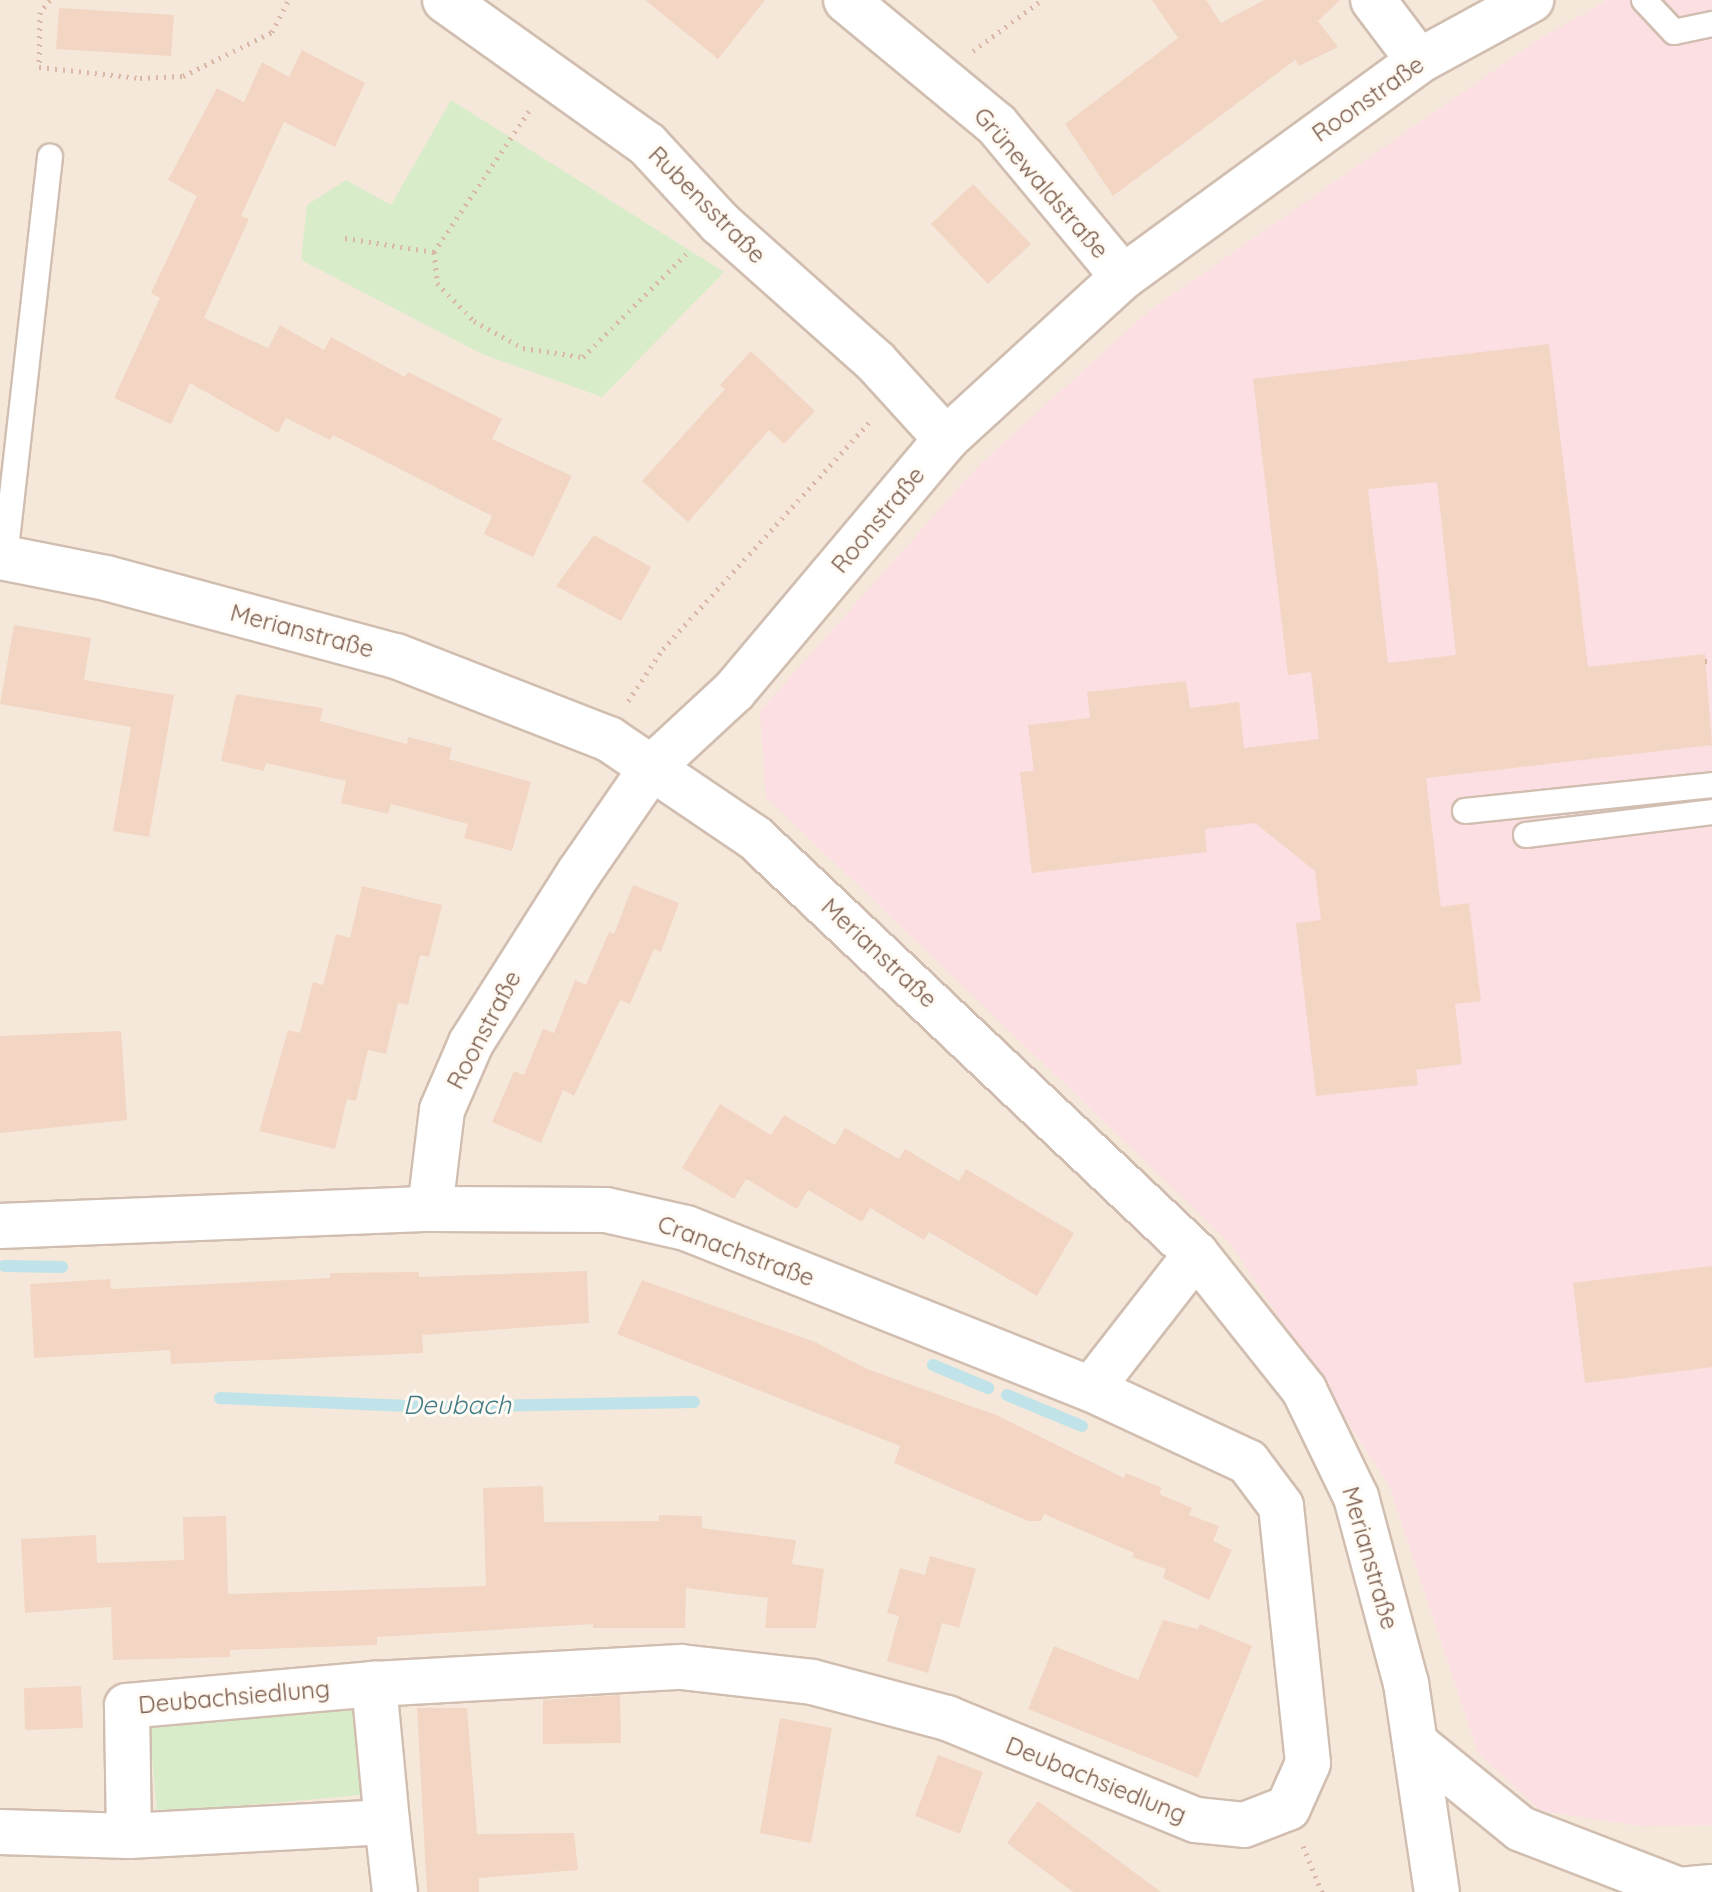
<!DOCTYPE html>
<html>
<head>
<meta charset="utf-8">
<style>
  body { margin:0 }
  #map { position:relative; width:1712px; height:1892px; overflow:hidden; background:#fdf6ec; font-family:Quicksand,sans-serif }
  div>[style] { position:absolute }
  .residential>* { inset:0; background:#f5e8da }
  .medical>* { inset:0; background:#fbdfe3 }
  .green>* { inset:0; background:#d8ecc9 }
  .stream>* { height:12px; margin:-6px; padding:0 6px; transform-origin:6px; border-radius:6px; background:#bfe3e8 }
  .building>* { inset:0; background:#f3d5c3 }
  .path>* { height:5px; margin-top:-2.5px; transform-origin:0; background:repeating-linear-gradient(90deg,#d9b8a5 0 2px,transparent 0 8px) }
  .roads { filter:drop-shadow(2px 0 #d1beb0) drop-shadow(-2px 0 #d1beb0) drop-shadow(0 2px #d1beb0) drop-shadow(0 -2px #d1beb0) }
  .service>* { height:24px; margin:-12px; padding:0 12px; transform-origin:12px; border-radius:12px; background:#fff }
  .minor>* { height:44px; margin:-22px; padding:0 22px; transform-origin:22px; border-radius:22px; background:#fff }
  .tertiary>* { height:44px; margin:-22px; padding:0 22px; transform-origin:22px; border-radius:22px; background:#fff }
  span { translate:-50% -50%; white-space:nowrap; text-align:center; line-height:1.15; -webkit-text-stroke:6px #fffaf3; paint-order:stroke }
  .street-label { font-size:24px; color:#7a5c4d }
  .water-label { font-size:26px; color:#437c86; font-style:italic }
</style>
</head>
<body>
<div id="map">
  <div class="residential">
    <div style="clip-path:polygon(0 0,1712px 0,1712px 1892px,0 1892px)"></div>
  </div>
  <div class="medical">
    <div style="clip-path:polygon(1607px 0,1712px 0,1712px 1825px,1641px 1826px,1541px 1811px,1478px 1753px,1389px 1485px,1230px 1243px,766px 797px,760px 711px,979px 465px,1149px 311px,1538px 40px)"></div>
  </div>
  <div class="green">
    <div style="clip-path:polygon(451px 100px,724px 272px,602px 397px,482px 354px,301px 260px,307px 205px,346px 180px,391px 205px)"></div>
    <div style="clip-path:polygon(353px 1706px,361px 1795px,157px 1813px,149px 1724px)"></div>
  </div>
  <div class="stream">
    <div style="left:4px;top:1266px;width:58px;rotate:1deg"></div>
    <div style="left:933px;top:1365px;width:60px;rotate:22.7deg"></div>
    <div style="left:1007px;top:1395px;width:81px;rotate:22.5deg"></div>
    <div style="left:220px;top:1398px;width:213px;rotate:2.4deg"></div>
    <div style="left:433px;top:1407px;width:261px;rotate:-1.1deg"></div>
  </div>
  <div class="building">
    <div style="clip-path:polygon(645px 0,765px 0,718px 59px)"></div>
    <div style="clip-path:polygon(1152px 0,1206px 0,1221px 23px,1264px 0,1340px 0,1318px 21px,1338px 47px,1299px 66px,1295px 60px,1113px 196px,1065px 124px,1178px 38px)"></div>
    <div style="clip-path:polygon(59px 8px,174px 15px,171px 56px,56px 49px)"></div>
    <div style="clip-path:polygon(302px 50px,365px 83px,335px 147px,284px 122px,241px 216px,249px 219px,204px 318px,268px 348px,280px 325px,324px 350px,331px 337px,405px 377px,408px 372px,502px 419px,492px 439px,572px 476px,533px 557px,484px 534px,492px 516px,333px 435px,330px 440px,286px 418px,278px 433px,190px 383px,171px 424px,114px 398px,160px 298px,151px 293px,197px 196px,168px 180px,217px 88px,244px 102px,262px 62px,289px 77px)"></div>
    <div style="clip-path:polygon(973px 184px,1031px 244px,988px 284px,931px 224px)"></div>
    <div style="clip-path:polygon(evenodd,1549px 344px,1588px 667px,1705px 654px,1712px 745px,1426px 778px,1441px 907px,1469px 903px,1481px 1001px,1455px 1004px,1462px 1064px,1416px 1070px,1418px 1085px,1316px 1096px,1296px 923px,1321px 920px,1315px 871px,1255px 823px,1205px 829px,1207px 852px,1032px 873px,1020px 772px,1034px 771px,1028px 725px,1090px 718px,1087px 692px,1186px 681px,1190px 708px,1239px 702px,1244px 748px,1319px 739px,1311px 672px,1288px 675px,1253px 379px,1549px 344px,1437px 482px,1456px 655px,1388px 663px,1368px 489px,1437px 482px)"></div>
    <div style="clip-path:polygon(751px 351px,815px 411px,784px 444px,769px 430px,688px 522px,642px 481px,725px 389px,720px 385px)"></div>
    <div style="clip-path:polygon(594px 535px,651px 567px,621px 621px,556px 586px)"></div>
    <div style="clip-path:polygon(14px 625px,91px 638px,84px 680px,174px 695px,149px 837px,113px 831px,131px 727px,0 704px)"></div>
    <div style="clip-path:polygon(236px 694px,323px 708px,320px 721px,407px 744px,408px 737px,452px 748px,449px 759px,531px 782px,512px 851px,464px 838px,468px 824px,391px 804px,388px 814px,341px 803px,346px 781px,266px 763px,264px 771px,221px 761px)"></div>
    <div style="clip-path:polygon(633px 885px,679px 903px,661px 952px,654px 949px,630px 1004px,620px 1000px,574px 1096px,563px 1090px,541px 1143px,492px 1122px,514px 1071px,524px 1075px,543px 1029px,554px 1033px,575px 980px,586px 985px,609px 932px,614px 934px)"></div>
    <div style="clip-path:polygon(362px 886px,442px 905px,429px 957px,420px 955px,408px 1005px,398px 1003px,386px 1054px,368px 1050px,356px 1101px,347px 1099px,335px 1149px,259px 1131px,288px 1030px,300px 1033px,313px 982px,323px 985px,336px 934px,350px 938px)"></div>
    <div style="clip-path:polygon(121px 1031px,127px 1120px,0 1133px,0 1036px)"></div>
    <div style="clip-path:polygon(720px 1104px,771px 1135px,784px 1115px,835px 1145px,845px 1128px,899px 1159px,905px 1149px,959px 1181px,966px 1169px,1074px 1233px,1037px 1296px,929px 1232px,924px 1240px,870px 1208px,862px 1222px,808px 1190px,797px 1209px,746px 1179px,734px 1199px,682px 1168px)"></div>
    <div style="clip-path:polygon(1712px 1266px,1712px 1367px,1585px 1383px,1573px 1283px)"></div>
    <div style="clip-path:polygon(587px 1271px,589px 1323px,422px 1335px,423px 1353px,171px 1364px,170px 1350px,34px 1358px,30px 1284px,110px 1279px,111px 1289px,330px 1278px,330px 1273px,419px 1272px,419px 1277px)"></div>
    <div style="clip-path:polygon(642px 1280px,815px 1342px,867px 1369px,996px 1415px,1124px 1478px,1126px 1473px,1162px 1488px,1159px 1494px,1192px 1508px,1189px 1515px,1219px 1526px,1213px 1541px,1232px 1550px,1209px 1600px,1163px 1578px,1166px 1569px,1132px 1557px,1134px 1553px,1044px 1514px,1041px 1521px,1028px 1521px,894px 1463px,900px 1446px,617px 1334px)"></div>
    <div style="clip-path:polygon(543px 1486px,544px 1522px,659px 1521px,659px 1515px,702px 1516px,702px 1528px,796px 1540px,792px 1564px,824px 1569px,816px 1628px,765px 1628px,768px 1598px,686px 1588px,685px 1628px,593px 1628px,593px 1624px,377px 1637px,377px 1645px,230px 1650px,230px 1657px,113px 1660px,111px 1607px,25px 1613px,21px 1539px,96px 1535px,97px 1563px,184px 1560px,183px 1517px,226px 1516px,228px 1594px,486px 1586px,483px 1488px)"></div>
    <div style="clip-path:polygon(930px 1556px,976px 1569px,959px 1628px,942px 1623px,928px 1673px,887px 1661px,899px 1616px,887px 1613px,900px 1568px,925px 1575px)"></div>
    <div style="clip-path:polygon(1163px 1620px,1198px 1629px,1200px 1624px,1252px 1646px,1198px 1778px,1028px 1709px,1054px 1646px,1138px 1680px)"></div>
    <div style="clip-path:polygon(81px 1686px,83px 1728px,25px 1730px,24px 1688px)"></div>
    <div style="clip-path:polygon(620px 1695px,621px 1743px,543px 1744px,543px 1700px)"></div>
    <div style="clip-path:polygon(417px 1708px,467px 1708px,477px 1834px,574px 1833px,578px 1870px,479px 1878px,479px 1892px,427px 1892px)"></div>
    <div style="clip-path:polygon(780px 1718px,832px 1728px,811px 1843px,760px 1833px)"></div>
    <div style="clip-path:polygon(938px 1755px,983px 1772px,960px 1834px,915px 1816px)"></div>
    <div style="clip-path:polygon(1038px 1801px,1161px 1892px,1073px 1892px,1007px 1843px)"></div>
  </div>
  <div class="path">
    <div style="left:50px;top:0;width:16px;rotate:130deg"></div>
    <div style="left:40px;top:12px;width:55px;rotate:91deg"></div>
    <div style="left:39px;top:67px;width:102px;rotate:6.2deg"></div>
    <div style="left:140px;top:78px;width:43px;rotate:-2.7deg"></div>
    <div style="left:183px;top:76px;width:99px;rotate:-26.3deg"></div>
    <div style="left:272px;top:32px;width:36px;rotate:-63deg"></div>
    <div style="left:973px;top:51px;width:86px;rotate:-36.5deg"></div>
    <div style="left:529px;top:111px;width:170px;rotate:124deg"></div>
    <div style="left:434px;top:252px;width:31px;rotate:84deg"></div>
    <div style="left:437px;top:283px;width:53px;rotate:45.8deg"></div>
    <div style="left:474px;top:321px;width:56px;rotate:28.9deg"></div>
    <div style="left:523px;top:348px;width:61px;rotate:8.5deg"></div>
    <div style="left:583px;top:357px;width:150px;rotate:-45deg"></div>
    <div style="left:345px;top:238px;width:90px;rotate:8.9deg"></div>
    <div style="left:1705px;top:661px;width:7px"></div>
    <div style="left:628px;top:701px;width:63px;rotate:-56.1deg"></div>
    <div style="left:663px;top:649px;width:311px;rotate:-47.7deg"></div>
    <div style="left:1303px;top:1846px;width:50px;rotate:67.6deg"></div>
  </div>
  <div class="roads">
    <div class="service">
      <div style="left:1644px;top:0;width:44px;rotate:46.8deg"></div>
      <div style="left:1674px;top:32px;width:39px;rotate:-12deg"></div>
      <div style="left:5px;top:558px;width:404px;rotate:-83.6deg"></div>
      <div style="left:1465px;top:811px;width:248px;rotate:-6deg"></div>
      <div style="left:1526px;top:835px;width:187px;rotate:-7deg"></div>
    </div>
    <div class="minor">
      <div style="left:445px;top:0;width:248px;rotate:35.5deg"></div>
      <div style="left:647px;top:144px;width:108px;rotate:47.3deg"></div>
      <div style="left:720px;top:223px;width:209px;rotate:41.7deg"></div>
      <div style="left:876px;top:362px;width:104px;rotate:47.7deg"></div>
      <div style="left:846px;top:0;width:196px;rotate:39.6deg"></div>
      <div style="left:997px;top:125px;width:197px;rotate:50.3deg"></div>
      <div style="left:1373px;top:0;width:76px;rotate:53deg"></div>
      <div style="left:0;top:557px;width:108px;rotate:11.2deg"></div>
      <div style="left:106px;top:578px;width:300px;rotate:15.1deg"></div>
      <div style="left:396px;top:656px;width:229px;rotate:21.3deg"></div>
      <div style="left:609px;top:739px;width:175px;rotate:34.1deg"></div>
      <div style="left:754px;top:837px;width:608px;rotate:43.33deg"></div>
      <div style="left:1196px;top:1254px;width:174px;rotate:51.5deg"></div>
      <div style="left:1304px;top:1390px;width:119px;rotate:64.1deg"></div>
      <div style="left:1356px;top:1497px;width:193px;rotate:75deg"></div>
      <div style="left:1406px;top:1683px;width:211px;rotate:81.6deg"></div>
      <div style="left:430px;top:1209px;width:100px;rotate:-83.1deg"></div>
      <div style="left:442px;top:1110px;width:73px;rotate:-66.6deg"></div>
      <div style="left:471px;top:1043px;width:201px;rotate:-57.6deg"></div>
      <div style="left:579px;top:873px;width:129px;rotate:-55.4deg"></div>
      <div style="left:652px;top:767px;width:112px;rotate:-42.8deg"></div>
      <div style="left:734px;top:691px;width:329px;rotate:-49.9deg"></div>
      <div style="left:946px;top:439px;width:240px;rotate:-42.5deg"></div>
      <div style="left:1123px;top:277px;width:366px;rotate:-36.1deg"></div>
      <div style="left:1419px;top:61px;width:128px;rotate:-28.6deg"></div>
      <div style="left:0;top:1226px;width:430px;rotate:-2.3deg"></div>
      <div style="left:430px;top:1209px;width:176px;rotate:0.3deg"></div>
      <div style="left:606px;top:1210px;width:82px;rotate:12.7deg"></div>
      <div style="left:686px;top:1228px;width:436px;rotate:21.7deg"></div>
      <div style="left:1091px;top:1389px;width:171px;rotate:-52.1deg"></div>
      <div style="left:1415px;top:1743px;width:136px;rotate:39.1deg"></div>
      <div style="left:1521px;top:1829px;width:169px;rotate:21.1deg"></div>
      <div style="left:387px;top:1822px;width:70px;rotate:83.5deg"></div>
      <div style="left:0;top:1832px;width:129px;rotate:1.8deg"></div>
      <div style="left:129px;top:1836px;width:258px;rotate:-3.1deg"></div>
      <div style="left:387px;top:1822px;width:139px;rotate:-95.4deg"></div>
      <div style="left:374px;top:1684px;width:307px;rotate:-3.2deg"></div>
      <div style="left:681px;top:1667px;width:132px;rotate:6.5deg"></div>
      <div style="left:812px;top:1682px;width:140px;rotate:14.9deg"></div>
      <div style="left:947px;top:1718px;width:269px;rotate:22.3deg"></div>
      <div style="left:1196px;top:1820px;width:48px;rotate:5.9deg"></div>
      <div style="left:1244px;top:1825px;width:47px;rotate:-21.1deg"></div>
      <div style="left:1288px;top:1808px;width:49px;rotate:-66deg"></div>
      <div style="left:1308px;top:1763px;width:258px;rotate:-96deg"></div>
      <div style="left:1281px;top:1506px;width:55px;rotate:-126.9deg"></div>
      <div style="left:1248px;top:1462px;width:173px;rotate:-155.1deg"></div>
      <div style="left:129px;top:1836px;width:130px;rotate:-90.9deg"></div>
      <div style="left:127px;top:1706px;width:248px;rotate:-5.1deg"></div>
    </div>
    <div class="tertiary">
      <div style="left:1658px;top:1892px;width:54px;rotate:-5.3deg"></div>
    </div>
  </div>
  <div class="street-label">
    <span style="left:1368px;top:99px;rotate:-35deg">Roonstraße</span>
    <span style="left:1041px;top:183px;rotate:49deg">Grünewaldstraße</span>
    <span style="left:707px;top:205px;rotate:45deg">Rubensstraße</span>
    <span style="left:878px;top:520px;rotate:-50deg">Roonstraße</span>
    <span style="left:302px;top:631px;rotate:15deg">Merianstraße</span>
    <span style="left:879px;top:953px;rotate:43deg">Merianstraße</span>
    <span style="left:484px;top:1030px;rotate:-62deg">Roonstraße</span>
    <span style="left:736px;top:1251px;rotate:20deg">Cranachstraße</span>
    <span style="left:1370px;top:1558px;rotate:74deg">Merianstraße</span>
    <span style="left:234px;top:1697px;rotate:-5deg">Deubachsiedlung</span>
    <span style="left:1096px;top:1780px;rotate:22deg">Deubachsiedlung</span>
  </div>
  <div class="water-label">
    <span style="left:457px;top:1405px">Deubach</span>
  </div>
</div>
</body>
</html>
